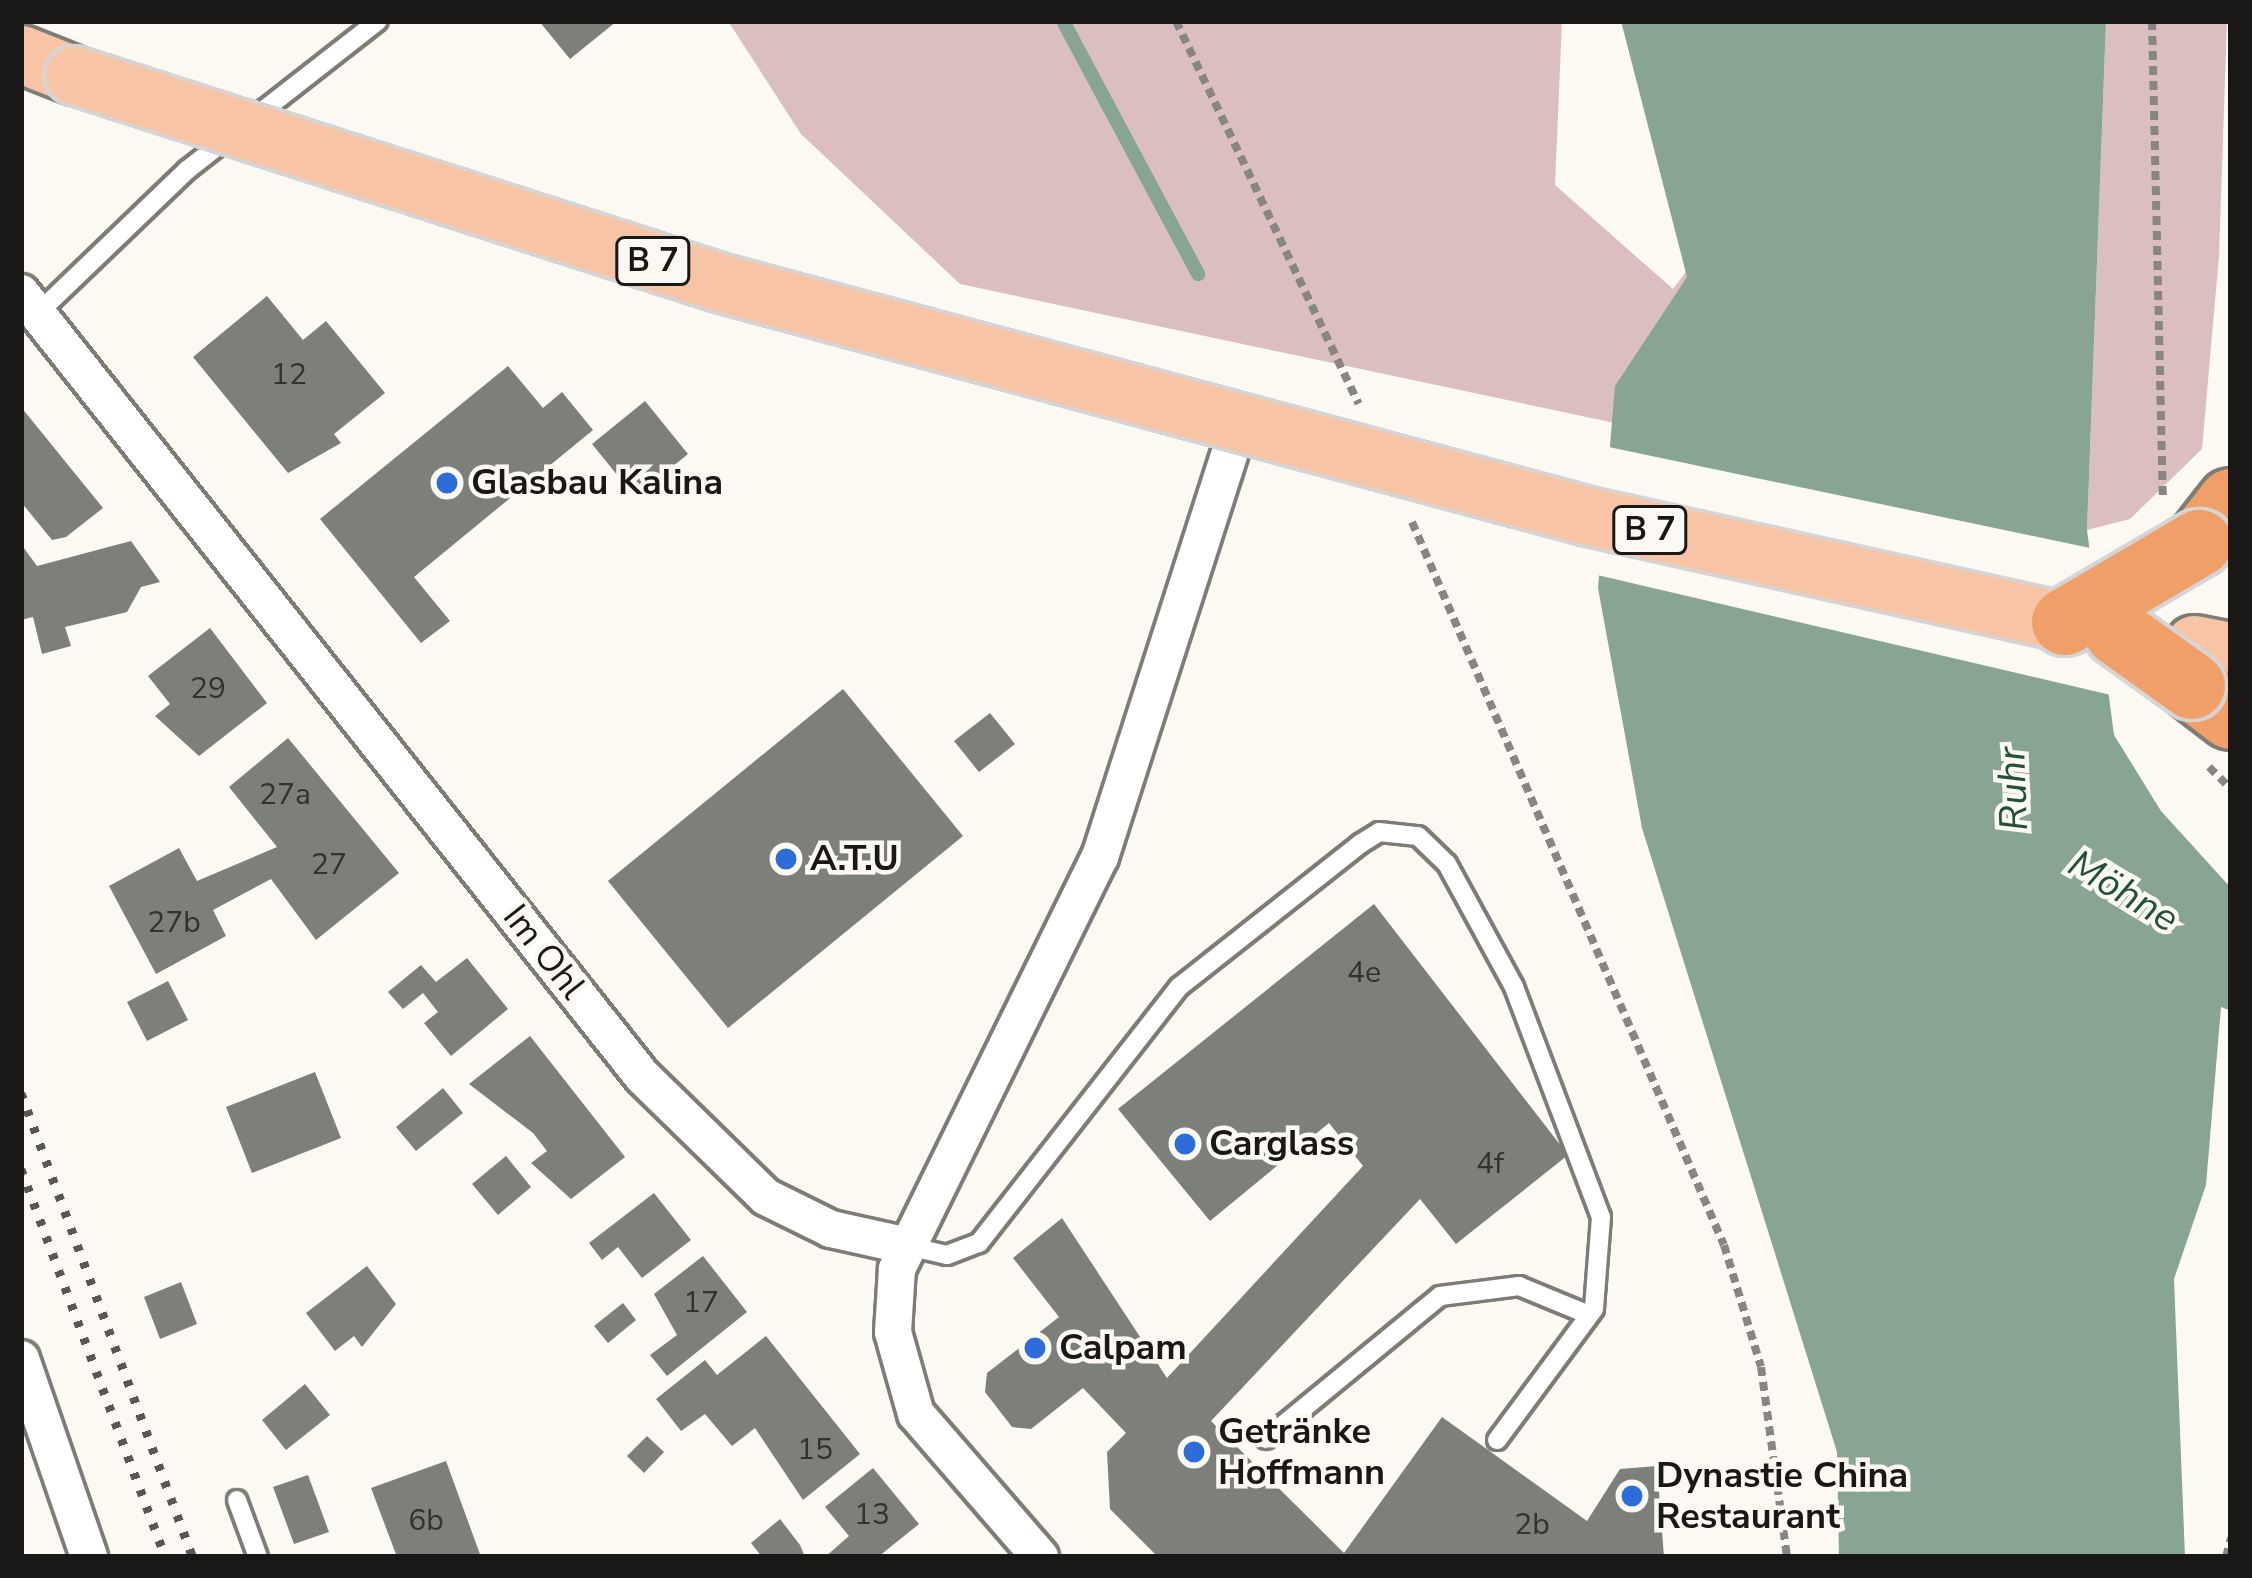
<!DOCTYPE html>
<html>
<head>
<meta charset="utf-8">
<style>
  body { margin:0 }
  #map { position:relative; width:2252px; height:1578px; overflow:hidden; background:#fcf9f3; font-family:"Nunito Sans",sans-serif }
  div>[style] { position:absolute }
  .green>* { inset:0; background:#dbbfbe }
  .water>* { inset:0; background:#88a492 }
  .pier>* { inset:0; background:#fcf9f3 }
  .stream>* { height:14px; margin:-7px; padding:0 7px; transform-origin:7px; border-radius:7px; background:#88a492 }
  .building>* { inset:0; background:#7d7f7a }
  .path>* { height:8px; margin-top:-4px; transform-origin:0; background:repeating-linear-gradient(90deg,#888682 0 9px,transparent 0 15px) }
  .roads { filter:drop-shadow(3px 0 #7e7c76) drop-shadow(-3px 0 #7e7c76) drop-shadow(0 3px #7e7c76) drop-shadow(0 -3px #7e7c76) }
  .service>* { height:18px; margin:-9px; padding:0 9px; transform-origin:9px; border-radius:9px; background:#fff }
  .minor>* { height:36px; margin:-18px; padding:0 18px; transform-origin:18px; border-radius:18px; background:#fff }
  .primary>* { height:57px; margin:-28.5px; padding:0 28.5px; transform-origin:28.5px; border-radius:28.5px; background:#f7c5a5 }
  .motorway>* { height:66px; margin:-33px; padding:0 33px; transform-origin:33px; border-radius:33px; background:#f19f69 }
  .rail>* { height:9px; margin-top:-4.5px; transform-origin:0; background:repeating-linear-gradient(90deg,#585754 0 6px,transparent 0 18px) }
  .bridges { filter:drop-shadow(3px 0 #d6d5d5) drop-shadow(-3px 0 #d6d5d5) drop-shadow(0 3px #d6d5d5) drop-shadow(0 -3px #d6d5d5) }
  .primary-bridge>* { height:57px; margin:-28.5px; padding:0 28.5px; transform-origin:28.5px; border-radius:28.5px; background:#f7c5a5 }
  .motorway-bridge>* { height:66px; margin:-33px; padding:0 33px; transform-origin:33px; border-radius:33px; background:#f19f69 }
  .dots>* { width:33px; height:33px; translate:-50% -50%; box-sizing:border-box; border:6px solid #fcf9f3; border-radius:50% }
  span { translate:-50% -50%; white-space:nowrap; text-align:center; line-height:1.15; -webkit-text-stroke:9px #fcf9f3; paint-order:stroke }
  .number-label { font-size:30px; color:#32322f }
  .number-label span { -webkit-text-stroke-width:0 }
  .shield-label span { padding:3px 9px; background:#fcf9f3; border:3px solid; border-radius:9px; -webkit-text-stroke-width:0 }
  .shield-label { font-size:33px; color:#191816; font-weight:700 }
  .poi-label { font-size:36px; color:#191816; font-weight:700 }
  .left { translate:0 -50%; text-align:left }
  .street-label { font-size:36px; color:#191816 }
  .water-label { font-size:39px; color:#1f5237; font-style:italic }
  .frame { position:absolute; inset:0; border:24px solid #191816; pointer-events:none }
</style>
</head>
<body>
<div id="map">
  <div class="green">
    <div style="clip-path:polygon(728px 21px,1562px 21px,1555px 185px,1673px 289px,1750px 186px,1917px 487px,960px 284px,801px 134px)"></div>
    <div style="clip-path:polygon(2106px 21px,2227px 21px,2219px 256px,2202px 449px,2130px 519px,2087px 530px)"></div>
  </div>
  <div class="water">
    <div style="clip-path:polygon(1621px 21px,2106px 21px,2087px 530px,2114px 735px,2161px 811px,2231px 888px,2231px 1011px,2221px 1007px,2206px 1185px,2174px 1279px,2185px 1557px,1839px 1557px,1837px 1452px,1642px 828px,1598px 588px,1615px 386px,1687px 277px)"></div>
  </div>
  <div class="pier">
    <div style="clip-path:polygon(1604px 446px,2095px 549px,2115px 696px,1593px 574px)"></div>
  </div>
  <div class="stream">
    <div style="left:1063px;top:21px;width:287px;rotate:61.9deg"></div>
  </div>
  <div class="building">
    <div style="clip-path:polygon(539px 21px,617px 21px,570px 59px)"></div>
    <div style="clip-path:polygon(267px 296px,303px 340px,326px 321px,385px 393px,334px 434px,341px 443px,288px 473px,193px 357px)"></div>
    <div style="clip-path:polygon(508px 366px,543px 408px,562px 392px,593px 430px,414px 577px,450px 621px,421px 643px,320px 519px)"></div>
    <div style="clip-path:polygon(645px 401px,688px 454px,635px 497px,592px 444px)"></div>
    <div style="clip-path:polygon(21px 407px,103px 508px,66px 537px,52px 540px,21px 502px)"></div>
    <div style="clip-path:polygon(131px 541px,160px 582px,141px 587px,127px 612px,65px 627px,71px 646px,42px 654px,33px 617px,21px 620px,21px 544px,37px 566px)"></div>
    <div style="clip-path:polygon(210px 628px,267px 703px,199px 756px,155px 716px,170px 704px,148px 676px)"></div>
    <div style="clip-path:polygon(843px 689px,963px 836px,728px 1028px,608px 881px)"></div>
    <div style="clip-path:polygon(990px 713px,1015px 744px,979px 772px,954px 741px)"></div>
    <div style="clip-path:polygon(288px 738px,399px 873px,316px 940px,271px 879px,213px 910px,226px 936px,156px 974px,109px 886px,179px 848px,197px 881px,277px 847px,229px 787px)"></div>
    <div style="clip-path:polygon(1374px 904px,1568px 1155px,1456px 1244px,1420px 1199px,1211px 1421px,1344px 1553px,1442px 1417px,1587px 1521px,1620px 1469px,1657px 1466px,1664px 1557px,1158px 1557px,1110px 1509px,1107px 1452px,1126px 1433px,1083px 1388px,1031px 1429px,1012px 1427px,985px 1392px,987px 1373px,1059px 1317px,1013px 1258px,1062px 1218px,1167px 1378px,1363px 1166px,1329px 1123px,1210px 1221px,1118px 1109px)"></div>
    <div style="clip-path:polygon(467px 958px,508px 1009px,451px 1056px,424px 1023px,438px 1012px,423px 993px,403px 1009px,388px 992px,421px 965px,436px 982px)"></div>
    <div style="clip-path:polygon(168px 981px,188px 1020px,147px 1041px,127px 1002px)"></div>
    <div style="clip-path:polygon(530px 1036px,625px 1157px,571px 1199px,531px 1163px,547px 1151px,533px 1133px,469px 1084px)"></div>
    <div style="clip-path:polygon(315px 1072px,341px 1138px,252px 1173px,226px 1107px)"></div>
    <div style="clip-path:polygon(443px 1088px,463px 1113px,416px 1151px,396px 1127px)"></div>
    <div style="clip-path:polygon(506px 1156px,531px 1187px,498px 1215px,472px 1184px)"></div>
    <div style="clip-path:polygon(654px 1193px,691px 1240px,642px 1278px,618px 1247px,602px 1260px,589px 1243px)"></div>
    <div style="clip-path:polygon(703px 1256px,747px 1312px,667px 1376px,650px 1355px,677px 1335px,654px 1294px)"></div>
    <div style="clip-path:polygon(367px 1266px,396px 1304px,362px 1347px,354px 1336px,335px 1351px,306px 1313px)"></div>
    <div style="clip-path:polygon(181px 1282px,197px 1324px,160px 1339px,144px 1297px)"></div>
    <div style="clip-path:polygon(623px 1303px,636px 1320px,608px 1343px,594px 1326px)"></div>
    <div style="clip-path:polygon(766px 1336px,860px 1454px,803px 1500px,755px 1428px,732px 1446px,705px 1414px,681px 1431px,656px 1399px,705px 1360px,717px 1375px)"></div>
    <div style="clip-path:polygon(305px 1384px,330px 1415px,286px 1450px,262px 1420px)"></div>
    <div style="clip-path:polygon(647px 1436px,664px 1452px,644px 1473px,627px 1456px)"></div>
    <div style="clip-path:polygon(446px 1461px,481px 1557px,397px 1557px,371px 1488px)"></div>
    <div style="clip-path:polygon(873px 1468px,919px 1524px,878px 1557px,825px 1557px,849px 1536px,825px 1507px)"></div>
    <div style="clip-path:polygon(308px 1475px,329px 1532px,294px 1544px,273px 1487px)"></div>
    <div style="clip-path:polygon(780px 1519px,800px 1545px,805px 1557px,762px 1557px,751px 1543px)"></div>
  </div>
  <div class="path">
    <div style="left:1176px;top:21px;width:424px;rotate:64.5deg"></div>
    <div style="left:2152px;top:21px;width:478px;rotate:88.7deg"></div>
    <div style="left:1412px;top:522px;width:787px;rotate:66.66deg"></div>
    <div style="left:1724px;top:1245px;width:127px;rotate:73.1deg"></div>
    <div style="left:1761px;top:1367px;width:192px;rotate:82.2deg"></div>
    <div style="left:2209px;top:767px;width:31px;rotate:45deg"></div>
    <div style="left:2226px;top:1557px;width:20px;rotate:-75deg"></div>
  </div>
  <div class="roads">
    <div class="service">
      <div style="left:37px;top:314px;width:208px;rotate:-43.8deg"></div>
      <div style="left:187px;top:170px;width:242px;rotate:-38deg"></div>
      <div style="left:903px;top:1245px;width:45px;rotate:12.8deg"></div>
      <div style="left:947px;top:1255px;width:34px;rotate:-21deg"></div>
      <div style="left:979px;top:1243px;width:325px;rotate:-52deg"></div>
      <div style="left:1179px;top:987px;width:231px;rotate:-38.3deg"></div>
      <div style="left:1360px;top:844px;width:22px;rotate:-32deg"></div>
      <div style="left:1379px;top:832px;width:39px;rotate:6deg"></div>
      <div style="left:1418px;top:836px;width:40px;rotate:44deg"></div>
      <div style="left:1447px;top:864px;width:140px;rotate:61.4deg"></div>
      <div style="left:1514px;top:987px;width:246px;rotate:69.3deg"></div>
      <div style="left:1601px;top:1217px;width:92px;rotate:94.4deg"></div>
      <div style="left:1594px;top:1309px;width:163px;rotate:126.5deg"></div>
      <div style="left:1266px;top:1439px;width:225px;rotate:-39.4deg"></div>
      <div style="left:1440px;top:1296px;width:80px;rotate:-7.2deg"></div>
      <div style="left:1519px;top:1286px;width:74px;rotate:22.4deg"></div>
      <div style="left:237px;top:1500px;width:61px;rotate:69.8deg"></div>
    </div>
    <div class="minor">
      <div style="left:21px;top:293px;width:999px;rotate:51.58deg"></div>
      <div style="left:642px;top:1076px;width:173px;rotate:44.3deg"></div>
      <div style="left:766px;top:1197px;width:72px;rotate:26.2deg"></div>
      <div style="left:831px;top:1229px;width:74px;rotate:12.5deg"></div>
      <div style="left:21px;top:1359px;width:209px;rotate:71deg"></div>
      <div style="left:1040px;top:1557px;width:189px;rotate:-130.9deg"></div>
      <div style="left:916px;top:1414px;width:85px;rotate:-105.7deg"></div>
      <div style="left:893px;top:1332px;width:63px;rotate:-86.4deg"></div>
      <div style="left:897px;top:1269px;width:459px;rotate:-63.8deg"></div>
      <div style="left:1100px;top:857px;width:456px;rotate:-72.2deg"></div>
    </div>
    <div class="primary">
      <div style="left:21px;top:54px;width:57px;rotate:21.6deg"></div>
      <div style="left:2194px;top:644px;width:38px;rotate:11deg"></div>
    </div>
    <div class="motorway">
      <div style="left:2199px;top:543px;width:52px;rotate:-52deg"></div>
      <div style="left:2192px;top:686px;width:49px;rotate:37.6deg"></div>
    </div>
  </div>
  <div class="rail">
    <div style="left:21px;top:1093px;width:495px;rotate:69.7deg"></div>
    <div style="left:21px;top:1169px;width:414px;rotate:69.6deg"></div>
  </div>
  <div class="bridges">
    <div class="primary-bridge">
      <div style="left:74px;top:75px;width:681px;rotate:17.8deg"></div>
      <div style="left:722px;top:283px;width:897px;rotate:15.06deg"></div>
      <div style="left:1588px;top:516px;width:489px;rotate:12.5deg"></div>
    </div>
    <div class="motorway-bridge">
      <div style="left:2065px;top:622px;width:156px;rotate:-30.5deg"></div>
      <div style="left:2118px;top:633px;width:91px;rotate:35.6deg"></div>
    </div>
  </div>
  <div class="dots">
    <div style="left:447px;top:483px;background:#2d6cd9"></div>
    <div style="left:786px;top:859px;background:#2d6cd9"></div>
    <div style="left:1185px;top:1144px;background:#2d6cd9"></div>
    <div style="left:1035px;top:1348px;background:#2d6cd9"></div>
    <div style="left:1194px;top:1452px;background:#2d6cd9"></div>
    <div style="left:1632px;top:1496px;background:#2d6cd9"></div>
  </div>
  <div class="number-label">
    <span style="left:289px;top:375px">12</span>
    <span style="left:208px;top:689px">29</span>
    <span style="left:285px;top:795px">27a</span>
    <span style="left:329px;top:865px">27</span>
    <span style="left:174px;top:923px">27b</span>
    <span style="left:1364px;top:973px">4e</span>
    <span style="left:1490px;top:1164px">4f</span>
    <span style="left:701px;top:1303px">17</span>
    <span style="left:815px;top:1450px">15</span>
    <span style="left:872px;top:1515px">13</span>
    <span style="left:426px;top:1521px">6b</span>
    <span style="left:1532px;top:1525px">2b</span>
  </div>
  <div class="shield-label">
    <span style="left:653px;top:261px">B 7</span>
    <span style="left:1650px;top:530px">B 7</span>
  </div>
  <div class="poi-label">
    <span class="left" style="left:471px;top:483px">Glasbau Kalina</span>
    <span class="left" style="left:810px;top:859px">A.T.U</span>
    <span class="left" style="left:1209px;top:1144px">Carglass</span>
    <span class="left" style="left:1059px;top:1348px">Calpam</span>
    <span class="left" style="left:1218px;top:1452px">Getränke<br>Hoffmann</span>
    <span class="left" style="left:1656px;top:1496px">Dynastie China<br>Restaurant</span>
  </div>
  <div class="street-label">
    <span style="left:544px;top:952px;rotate:52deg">Im Ohl</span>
  </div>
  <div class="water-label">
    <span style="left:2014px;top:789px;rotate:-92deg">Ruhr</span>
    <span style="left:2123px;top:892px;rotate:31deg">Möhne</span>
  </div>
  <div class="frame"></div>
</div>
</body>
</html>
